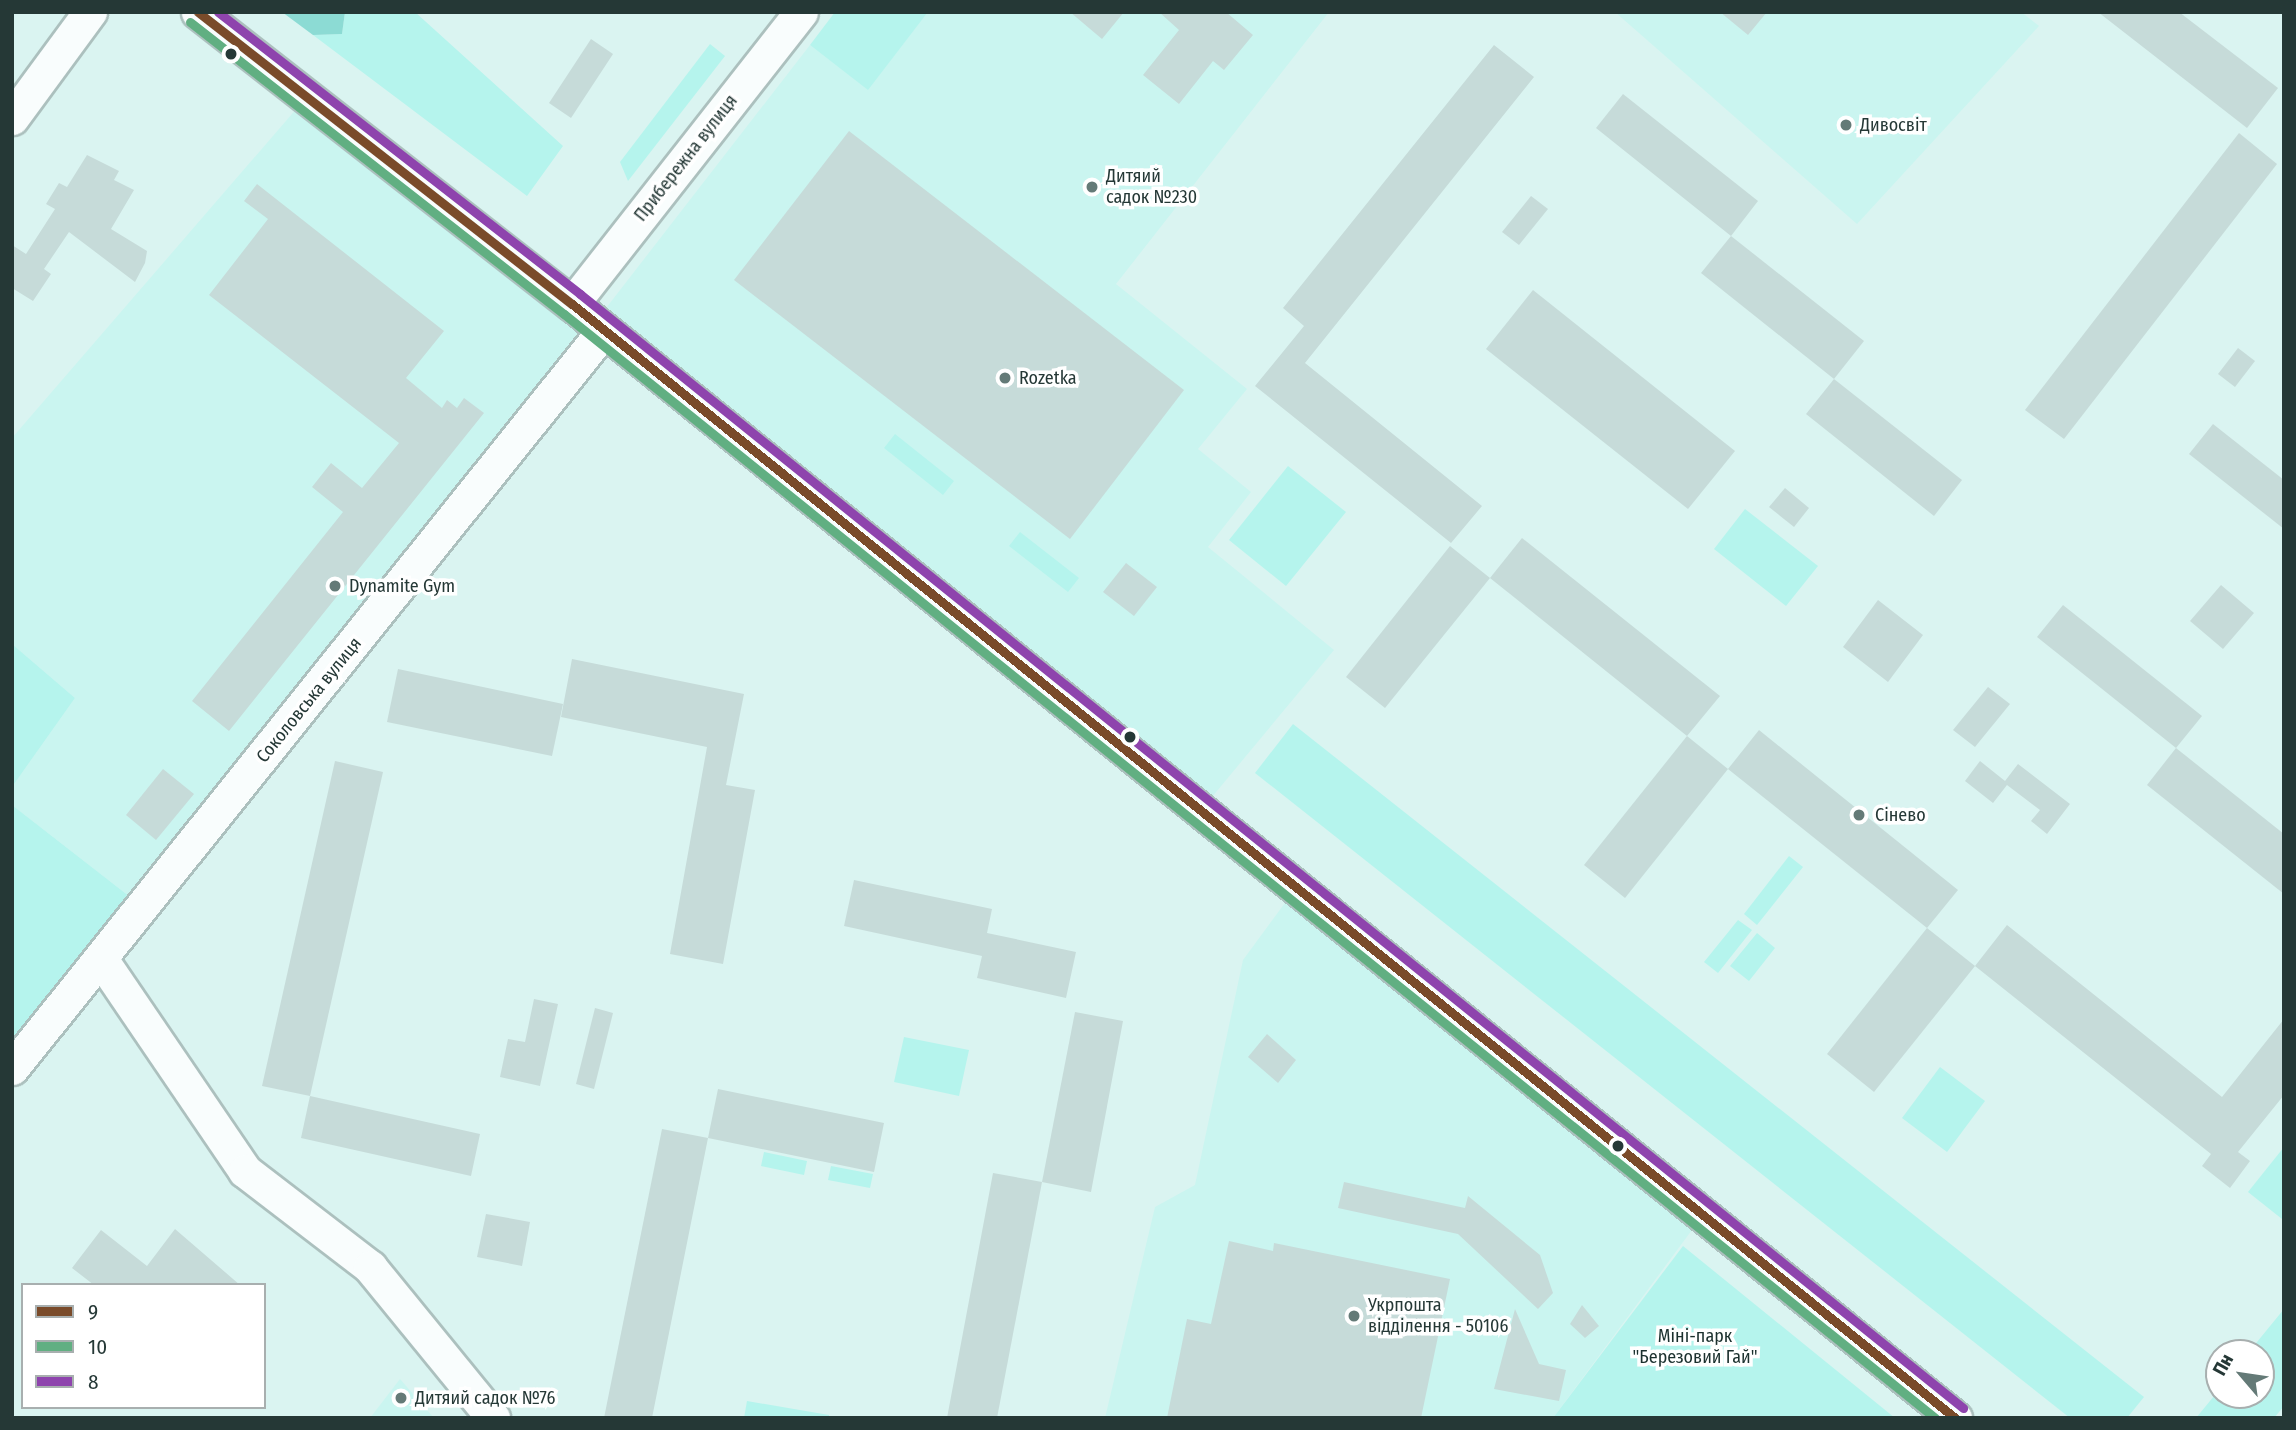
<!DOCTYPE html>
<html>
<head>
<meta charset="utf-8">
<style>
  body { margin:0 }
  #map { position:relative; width:2296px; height:1430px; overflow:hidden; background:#daf4f1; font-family:"Fira Sans Condensed",sans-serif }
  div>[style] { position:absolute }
  .built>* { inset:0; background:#caf5f0 }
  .green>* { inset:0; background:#b5f4ed }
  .forest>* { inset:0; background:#8cdbd4 }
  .building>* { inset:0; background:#c6dbd9 }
  .roads { filter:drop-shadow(2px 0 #acc0be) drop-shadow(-2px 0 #acc0be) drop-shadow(0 2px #acc0be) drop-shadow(0 -2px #acc0be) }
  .minor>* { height:33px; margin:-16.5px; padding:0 16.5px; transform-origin:16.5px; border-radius:16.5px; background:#f9fdfd }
  .bus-1>* { height:9px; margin:-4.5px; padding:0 4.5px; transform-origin:4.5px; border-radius:4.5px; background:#7a4b2a }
  .bus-2>* { height:9px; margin:-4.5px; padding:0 4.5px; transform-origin:4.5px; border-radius:4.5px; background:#61af82 }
  .bus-3>* { height:9px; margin:-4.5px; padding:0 4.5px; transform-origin:4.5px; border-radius:4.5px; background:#8e44ad }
  .dots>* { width:19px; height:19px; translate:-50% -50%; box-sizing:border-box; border:4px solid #fff; border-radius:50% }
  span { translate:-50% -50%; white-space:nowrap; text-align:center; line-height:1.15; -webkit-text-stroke:7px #fff; paint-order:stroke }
  .poi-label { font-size:18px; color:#253836 }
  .left { translate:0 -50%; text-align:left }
  .street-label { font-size:18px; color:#253836 }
  .park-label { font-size:18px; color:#1b302e }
  .frame { position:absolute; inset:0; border:14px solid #253836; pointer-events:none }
  .legend { position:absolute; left:21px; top:1283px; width:245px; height:126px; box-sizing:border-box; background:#fff; border:2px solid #a8afaf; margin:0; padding:9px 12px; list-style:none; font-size:21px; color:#253836 }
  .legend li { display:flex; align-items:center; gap:14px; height:35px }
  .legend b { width:35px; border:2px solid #a8afaf }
  .north { position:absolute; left:2205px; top:1339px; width:70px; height:70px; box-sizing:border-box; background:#fff; border:2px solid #a8afaf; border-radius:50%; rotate:299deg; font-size:19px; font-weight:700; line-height:28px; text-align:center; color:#253836 }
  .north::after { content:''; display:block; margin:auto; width:24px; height:32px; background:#647a77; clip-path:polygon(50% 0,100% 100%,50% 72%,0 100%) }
</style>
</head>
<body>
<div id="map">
  <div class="built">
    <div style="clip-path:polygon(928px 12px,1329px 12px,1116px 284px,1247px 389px,1198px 449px,1251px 492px,1208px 547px,1334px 650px,1207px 803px,603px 312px,810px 45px,868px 89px)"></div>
    <div style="clip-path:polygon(1615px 12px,2021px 12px,2039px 26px,1857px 224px)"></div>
    <div style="clip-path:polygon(304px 100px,604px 330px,143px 907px,12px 805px,12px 787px,75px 698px,12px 644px,12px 438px)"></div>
    <div style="clip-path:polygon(1296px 888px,1703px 1215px,1553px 1418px,1105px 1418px,1155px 1207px,1195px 1185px,1243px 960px)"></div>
    <div style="clip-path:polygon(400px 1379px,434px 1418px,370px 1418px)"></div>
  </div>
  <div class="green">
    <div style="clip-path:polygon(345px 12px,415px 12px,563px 146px,527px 196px,313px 35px,342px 34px)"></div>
    <div style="clip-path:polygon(835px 12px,928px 12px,868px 90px,810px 45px)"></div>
    <div style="clip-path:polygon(710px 44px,725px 56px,628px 181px,620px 162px)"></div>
    <div style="clip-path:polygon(895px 434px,954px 481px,943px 495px,884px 448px)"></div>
    <div style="clip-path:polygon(1288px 466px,1346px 512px,1286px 586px,1229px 540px)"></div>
    <div style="clip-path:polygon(1745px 509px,1818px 566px,1786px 606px,1714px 549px)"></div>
    <div style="clip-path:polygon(1020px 532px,1079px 578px,1068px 592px,1009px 546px)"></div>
    <div style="clip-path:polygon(12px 644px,75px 698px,12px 787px)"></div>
    <div style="clip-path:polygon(1293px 724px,2144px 1397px,2127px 1418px,2070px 1418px,1255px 773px)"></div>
    <div style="clip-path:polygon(12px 805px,143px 907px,12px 1068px)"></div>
    <div style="clip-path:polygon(1789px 856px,1803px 867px,1757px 925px,1744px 914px)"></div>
    <div style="clip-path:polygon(1738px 920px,1752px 930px,1718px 973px,1704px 962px)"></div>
    <div style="clip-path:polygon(1757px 933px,1775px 948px,1749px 981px,1730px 966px)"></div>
    <div style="clip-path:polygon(904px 1037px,969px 1050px,959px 1096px,894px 1082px)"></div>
    <div style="clip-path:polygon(1940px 1067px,1985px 1101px,1947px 1152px,1902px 1118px)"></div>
    <div style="clip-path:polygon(2284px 1147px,2284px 1216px,2282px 1219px,2248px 1192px)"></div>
    <div style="clip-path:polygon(764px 1152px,807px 1161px,804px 1175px,761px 1166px)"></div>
    <div style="clip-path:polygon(831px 1166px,873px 1174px,870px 1188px,828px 1180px)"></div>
    <div style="clip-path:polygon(1683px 1246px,1895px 1418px,1553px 1418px)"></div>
    <div style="clip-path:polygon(2284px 1309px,2284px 1406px,2274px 1418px,2196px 1418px,2219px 1390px,2219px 1395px,2261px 1395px,2261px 1353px,2248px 1353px)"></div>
    <div style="clip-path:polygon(747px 1401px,829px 1415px,829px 1418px,744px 1418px)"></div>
  </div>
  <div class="forest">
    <div style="clip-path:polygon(282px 12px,345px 12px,342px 34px,313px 35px)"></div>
  </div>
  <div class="building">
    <div style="clip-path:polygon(1070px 12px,1124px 12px,1102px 39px)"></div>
    <div style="clip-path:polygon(1159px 12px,1226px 12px,1253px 35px,1224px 70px,1213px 61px,1179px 104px,1143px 75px,1179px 30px)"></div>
    <div style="clip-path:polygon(1720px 12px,1767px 12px,1748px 35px)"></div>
    <div style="clip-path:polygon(2098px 12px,2179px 12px,2278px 88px,2247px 128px)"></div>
    <div style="clip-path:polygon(591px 39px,613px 54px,571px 118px,549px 103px)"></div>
    <div style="clip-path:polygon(1494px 45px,1534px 77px,1305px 363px,1482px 506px,1451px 543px,1255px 386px,1304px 326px,1283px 308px)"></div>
    <div style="clip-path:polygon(1623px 94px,1758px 201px,1731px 236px,1596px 128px)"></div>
    <div style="clip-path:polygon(849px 131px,1184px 390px,1070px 539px,734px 280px)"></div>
    <div style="clip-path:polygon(2239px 133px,2277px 164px,2064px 439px,2025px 410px)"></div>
    <div style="clip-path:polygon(87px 155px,119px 171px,114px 180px,134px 190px,111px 229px,147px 251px,145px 263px,135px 282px,69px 232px,44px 269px,51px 274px,33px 301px,12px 288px,12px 245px,26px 254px,55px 209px,46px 204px,59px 183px,67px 187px)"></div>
    <div style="clip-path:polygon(257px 184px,444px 331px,406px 378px,442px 408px,447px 400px,457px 408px,464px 398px,484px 413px,229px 731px,192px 701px,343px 512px,312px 487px,331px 463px,362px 488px,399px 443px,209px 295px,268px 219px,244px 201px)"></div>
    <div style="clip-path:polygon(1531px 196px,1548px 209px,1519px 245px,1502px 232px)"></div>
    <div style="clip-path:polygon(1731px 236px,1864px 341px,1834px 379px,1701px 273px)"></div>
    <div style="clip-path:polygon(1533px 290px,1735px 451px,1688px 509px,1486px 349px)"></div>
    <div style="clip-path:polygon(2238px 348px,2255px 361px,2235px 387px,2218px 374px)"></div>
    <div style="clip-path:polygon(1834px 379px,1962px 480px,1934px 516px,1806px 414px)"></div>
    <div style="clip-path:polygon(2213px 424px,2284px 480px,2284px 529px,2189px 454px)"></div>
    <div style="clip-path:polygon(1785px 488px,1809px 508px,1794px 527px,1769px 507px)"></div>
    <div style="clip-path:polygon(1522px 538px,1720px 696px,1687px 736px,1490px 578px)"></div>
    <div style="clip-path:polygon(1450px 546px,1490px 578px,1385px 708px,1346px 677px)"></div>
    <div style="clip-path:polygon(1126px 563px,1157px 587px,1134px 616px,1103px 592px)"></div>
    <div style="clip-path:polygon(2221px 585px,2254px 613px,2223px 649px,2190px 621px)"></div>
    <div style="clip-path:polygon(1878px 600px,1923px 635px,1888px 682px,1843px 647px)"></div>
    <div style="clip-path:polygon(2063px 605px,2202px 716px,2176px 748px,2037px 637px)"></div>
    <div style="clip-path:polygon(572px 659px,744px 694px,726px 785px,755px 790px,723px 964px,670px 954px,707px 747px,561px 717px)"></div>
    <div style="clip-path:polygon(398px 669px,563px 704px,552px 756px,387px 722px)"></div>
    <div style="clip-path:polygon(1988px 687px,2010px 704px,1975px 747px,1953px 730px)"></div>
    <div style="clip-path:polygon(1759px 730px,1958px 890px,1927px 928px,1728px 769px)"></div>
    <div style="clip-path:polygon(1687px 736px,1728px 769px,1625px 898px,1584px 865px)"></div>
    <div style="clip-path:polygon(2176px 748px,2284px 834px,2284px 894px,2147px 785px)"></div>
    <div style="clip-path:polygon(335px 761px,383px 772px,310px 1096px,262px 1086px)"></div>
    <div style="clip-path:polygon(1980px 761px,2005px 781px,2018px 764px,2070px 804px,2047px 834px,2031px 821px,2040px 810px,2007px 785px,1993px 803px,1965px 781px)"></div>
    <div style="clip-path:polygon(163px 769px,194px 794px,156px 840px,126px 815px)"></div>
    <div style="clip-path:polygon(854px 880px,992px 909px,987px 933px,1076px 952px,1066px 998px,977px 978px,982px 956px,844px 926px)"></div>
    <div style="clip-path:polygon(2007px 925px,2222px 1097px,2284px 1019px,2284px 1095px,2238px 1152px,2250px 1161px,2230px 1188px,2202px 1166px,2211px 1154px,1975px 966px)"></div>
    <div style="clip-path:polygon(1927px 928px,1975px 966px,1874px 1092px,1827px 1054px)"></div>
    <div style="clip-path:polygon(534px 999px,558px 1004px,540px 1086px,500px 1077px,508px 1039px,525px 1042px)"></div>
    <div style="clip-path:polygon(595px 1008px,613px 1013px,594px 1089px,576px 1084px)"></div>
    <div style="clip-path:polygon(1075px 1012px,1123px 1021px,1091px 1192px,1042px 1182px)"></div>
    <div style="clip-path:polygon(1267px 1034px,1296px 1060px,1278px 1083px,1248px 1057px)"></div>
    <div style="clip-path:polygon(718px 1089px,884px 1123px,874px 1172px,708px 1138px)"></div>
    <div style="clip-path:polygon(310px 1096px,480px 1134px,471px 1176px,301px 1138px)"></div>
    <div style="clip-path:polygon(662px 1129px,708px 1138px,652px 1418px,604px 1418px)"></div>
    <div style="clip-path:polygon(993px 1173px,1042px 1182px,997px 1418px,947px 1418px)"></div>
    <div style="clip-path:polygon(1344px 1182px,1465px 1208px,1468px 1196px,1540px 1255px,1553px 1293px,1538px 1309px,1458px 1234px,1338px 1208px)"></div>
    <div style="clip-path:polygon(486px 1214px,530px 1222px,522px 1266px,477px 1257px)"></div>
    <div style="clip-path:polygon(175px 1229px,240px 1285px,94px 1285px,72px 1268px,101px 1230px,147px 1266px)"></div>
    <div style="clip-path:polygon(1229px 1241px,1273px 1251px,1274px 1243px,1450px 1279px,1421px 1418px,1167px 1418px,1187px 1319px,1211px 1324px)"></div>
    <div style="clip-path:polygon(1582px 1305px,1599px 1326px,1585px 1338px,1570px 1324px)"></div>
    <div style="clip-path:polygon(1515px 1309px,1539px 1364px,1566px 1370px,1559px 1401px,1494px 1389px)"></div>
  </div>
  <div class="roads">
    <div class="minor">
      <div style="left:198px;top:12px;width:474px;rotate:38deg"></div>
      <div style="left:572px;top:304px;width:1776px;rotate:38.85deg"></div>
      <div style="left:12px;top:118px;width:132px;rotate:-53.7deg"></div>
      <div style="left:572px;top:304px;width:371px;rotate:-51.9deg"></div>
      <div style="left:101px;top:959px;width:256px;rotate:55.8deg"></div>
      <div style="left:245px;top:1171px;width:158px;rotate:37.5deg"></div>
      <div style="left:370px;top:1267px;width:195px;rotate:50.8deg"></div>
      <div style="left:12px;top:1068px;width:946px;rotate:-51.26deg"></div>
    </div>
  </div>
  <div class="bus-1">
    <div style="left:198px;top:12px;width:474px;rotate:38deg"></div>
    <div style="left:572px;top:304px;width:1776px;rotate:38.85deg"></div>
  </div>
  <div class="bus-2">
    <div style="left:190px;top:22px;width:474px;rotate:38deg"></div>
    <div style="left:564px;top:314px;width:1760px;rotate:38.84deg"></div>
  </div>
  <div class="bus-3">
    <div style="left:218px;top:12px;width:459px;rotate:37.9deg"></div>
    <div style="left:580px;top:294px;width:1776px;rotate:38.85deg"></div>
  </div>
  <div class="dots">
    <div style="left:231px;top:54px;background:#253836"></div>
    <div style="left:1846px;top:125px;background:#647a77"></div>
    <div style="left:1092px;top:187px;background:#647a77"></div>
    <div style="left:1005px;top:378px;background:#647a77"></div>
    <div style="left:335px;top:586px;background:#647a77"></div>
    <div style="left:1130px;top:737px;background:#253836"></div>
    <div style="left:1859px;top:815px;background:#647a77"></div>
    <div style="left:1618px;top:1146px;background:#253836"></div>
    <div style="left:1354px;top:1316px;background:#647a77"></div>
    <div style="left:401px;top:1398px;background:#647a77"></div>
  </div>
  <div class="poi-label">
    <span class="left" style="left:1860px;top:125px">Дивосвіт</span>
    <span class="left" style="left:1106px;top:187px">Дитяий<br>садок №230</span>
    <span class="left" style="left:1019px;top:378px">Rozetka</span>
    <span class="left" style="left:349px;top:586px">Dynamite Gym</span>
    <span class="left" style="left:1875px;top:815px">Сінево</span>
    <span class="left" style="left:1368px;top:1316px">Укрпошта<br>відділення - 50106</span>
    <span class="left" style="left:415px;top:1398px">Дитяий садок №76</span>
  </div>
  <div class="street-label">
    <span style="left:686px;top:158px;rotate:-52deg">Прибережна вулиця</span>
    <span style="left:309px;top:700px;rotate:-51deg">Соколовська вулиця</span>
  </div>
  <div class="park-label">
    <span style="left:1695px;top:1347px">Міні-парк<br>"Березовий Гай"</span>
  </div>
  <div class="frame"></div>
  <ul class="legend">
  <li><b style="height:9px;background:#7a4b2a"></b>9</li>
  <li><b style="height:9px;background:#61af82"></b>10</li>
  <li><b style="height:9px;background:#8e44ad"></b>8</li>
  </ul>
  <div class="north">Пн</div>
</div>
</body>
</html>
